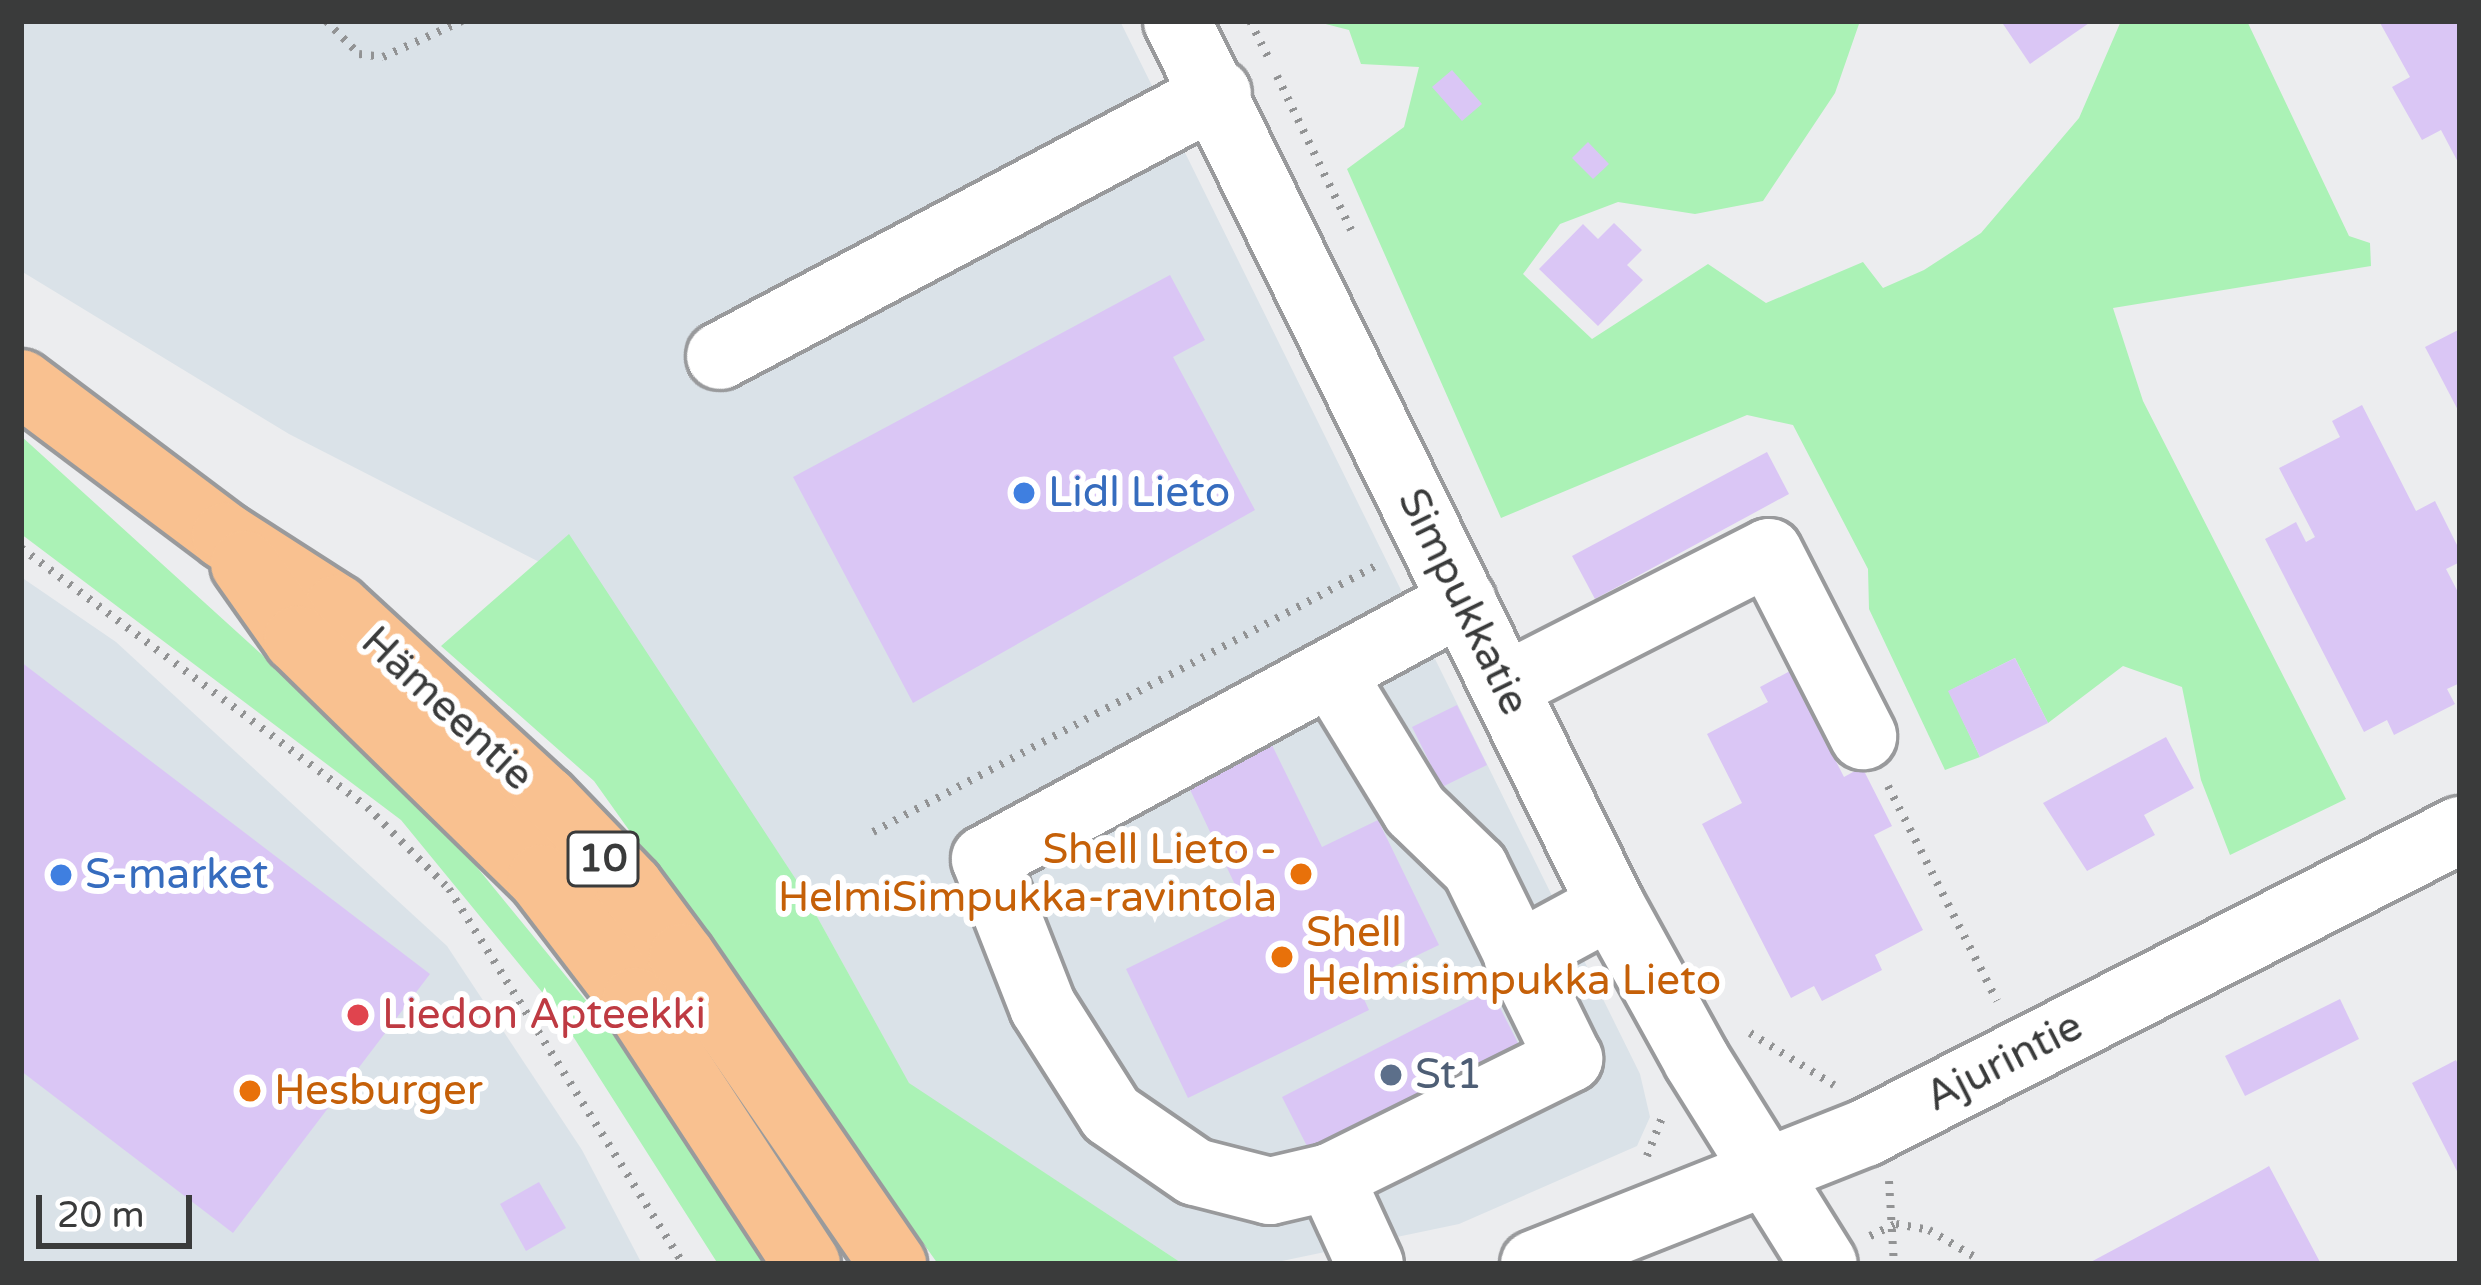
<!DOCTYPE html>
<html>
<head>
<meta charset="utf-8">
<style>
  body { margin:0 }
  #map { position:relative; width:2481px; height:1285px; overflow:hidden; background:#ecedef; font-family:"Varela Round",sans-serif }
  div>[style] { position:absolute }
  .built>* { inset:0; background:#dae2e8 }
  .green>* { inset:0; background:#abf2b6 }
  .building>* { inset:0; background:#dac6f5 }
  .path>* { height:8px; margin-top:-4px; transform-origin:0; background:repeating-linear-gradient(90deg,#929394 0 3px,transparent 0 12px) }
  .roads { filter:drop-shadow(3px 0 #999a9c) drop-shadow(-3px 0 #999a9c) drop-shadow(0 3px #999a9c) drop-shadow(0 -3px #999a9c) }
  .minor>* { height:66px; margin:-33px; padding:0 33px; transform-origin:33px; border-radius:33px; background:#fff }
  .highway>* { height:66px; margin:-33px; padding:0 33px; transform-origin:33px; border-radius:33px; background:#f9c190 }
  .dots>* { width:33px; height:33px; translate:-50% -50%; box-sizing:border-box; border:6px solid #fff; border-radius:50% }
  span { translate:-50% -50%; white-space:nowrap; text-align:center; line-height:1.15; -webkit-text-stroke:12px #fff; paint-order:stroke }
  .shield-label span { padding:3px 9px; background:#fff; border:3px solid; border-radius:9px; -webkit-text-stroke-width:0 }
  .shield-label { font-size:39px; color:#3a3b3b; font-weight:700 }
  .shop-label { font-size:42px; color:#366cbe }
  .left { translate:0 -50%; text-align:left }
  .street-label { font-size:42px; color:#3a3b3b }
  .food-label { font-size:42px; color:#c56008 }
  .right { translate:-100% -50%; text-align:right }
  .health-label { font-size:42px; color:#be3a42 }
  .service-label { font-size:42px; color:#4e5e75 }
  .frame { position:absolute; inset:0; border:24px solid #3a3b3b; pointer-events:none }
  .scale { position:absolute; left:36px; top:1195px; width:156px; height:54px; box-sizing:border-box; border:6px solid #3a3b3b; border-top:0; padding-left:15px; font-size:36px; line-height:42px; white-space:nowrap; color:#3a3b3b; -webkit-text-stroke:9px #fff; paint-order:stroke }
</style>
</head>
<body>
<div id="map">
  <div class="built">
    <div style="clip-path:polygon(21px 21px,1120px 21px,1640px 1074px,1650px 1117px,1637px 1146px,1459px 1224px,1267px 1264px,1183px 1264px,909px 1084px,799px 884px,606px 596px,289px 434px,21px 271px)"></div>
    <div style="clip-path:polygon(21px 577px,116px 642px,447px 946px,582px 1150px,642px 1264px,21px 1264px)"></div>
  </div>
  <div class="green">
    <div style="clip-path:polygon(1314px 21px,1860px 21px,1835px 93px,1763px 201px,1695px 214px,1618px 202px,1560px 224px,1523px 274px,1592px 339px,1708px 264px,1766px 303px,1863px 262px,1883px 288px,1924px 270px,1981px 233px,2079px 118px,2121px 21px,2247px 21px,2349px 236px,2370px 243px,2371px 266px,2113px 308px,2143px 401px,2346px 799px,2230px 855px,2201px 780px,2182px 687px,2123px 666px,2048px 723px,2015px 658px,1949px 691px,1980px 757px,1945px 770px,1869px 609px,1868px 569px,1793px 425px,1747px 415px,1501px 518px,1347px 169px,1404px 127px,1419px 67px,1361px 64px,1349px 30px)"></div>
    <div style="clip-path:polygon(21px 436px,422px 800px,610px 1030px,766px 1264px,718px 1264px,555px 1008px,401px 820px,21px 534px)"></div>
    <div style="clip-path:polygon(569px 534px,799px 884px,909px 1083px,1183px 1264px,938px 1264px,594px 781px,441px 646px)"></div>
  </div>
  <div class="building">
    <div style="clip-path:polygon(2001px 21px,2092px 21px,2030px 64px)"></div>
    <div style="clip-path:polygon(2379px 21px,2460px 21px,2460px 166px,2441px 130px,2422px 140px,2392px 87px,2410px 77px)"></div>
    <div style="clip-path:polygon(1452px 70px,1482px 104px,1462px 121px,1432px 87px)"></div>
    <div style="clip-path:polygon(1588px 142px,1609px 164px,1593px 179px,1572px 158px)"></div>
    <div style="clip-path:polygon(1614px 223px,1642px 250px,1627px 265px,1643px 280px,1598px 326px,1539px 269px,1583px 224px,1598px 239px)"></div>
    <div style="clip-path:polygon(1170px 275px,1205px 340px,1173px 357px,1255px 510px,913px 703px,793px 477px)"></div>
    <div style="clip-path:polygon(2460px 329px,2460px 414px,2425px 347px)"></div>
    <div style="clip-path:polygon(2362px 405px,2416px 511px,2435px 501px,2460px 551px,2460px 562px,2446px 569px,2460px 596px,2460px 683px,2447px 689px,2455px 704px,2394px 735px,2387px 720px,2364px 732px,2265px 539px,2296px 522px,2306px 542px,2315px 537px,2279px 468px,2340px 437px,2332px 421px)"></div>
    <div style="clip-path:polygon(1767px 452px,1789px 494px,1595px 599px,1572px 556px)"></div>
    <div style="clip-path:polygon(2015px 658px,2048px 723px,1980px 757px,1948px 691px)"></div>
    <div style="clip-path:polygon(21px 662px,430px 974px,233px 1233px,21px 1071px)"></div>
    <div style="clip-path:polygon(1790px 671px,1844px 777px,1862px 767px,1892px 826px,1874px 835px,1923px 930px,1875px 955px,1882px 970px,1822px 1001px,1814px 986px,1791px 998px,1702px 824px,1742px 803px,1707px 734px,1768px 702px,1760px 687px)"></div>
    <div style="clip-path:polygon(1457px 705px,1487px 765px,1442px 787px,1412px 727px)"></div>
    <div style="clip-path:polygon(2166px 737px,2194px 788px,2144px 815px,2155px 835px,2087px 871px,2043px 803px)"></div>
    <div style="clip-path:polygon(1269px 739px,1322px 847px,1378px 820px,1439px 945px,1357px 984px,1369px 1010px,1188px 1098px,1126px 969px,1247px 910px,1185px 779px)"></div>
    <div style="clip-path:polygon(1491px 990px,1520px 1047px,1311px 1154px,1282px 1097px)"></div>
    <div style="clip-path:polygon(2340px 999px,2359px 1039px,2245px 1096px,2225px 1056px)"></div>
    <div style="clip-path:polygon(2456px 1060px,2460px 1068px,2460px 1177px,2412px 1083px)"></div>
    <div style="clip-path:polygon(2269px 1166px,2321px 1264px,2087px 1264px,2257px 1173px)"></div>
    <div style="clip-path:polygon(539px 1182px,566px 1228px,526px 1251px,500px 1204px)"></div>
  </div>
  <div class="path">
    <div style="left:326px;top:21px;width:47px;rotate:45deg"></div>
    <div style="left:359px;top:54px;width:24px;rotate:7deg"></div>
    <div style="left:383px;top:57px;width:87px;rotate:-24.5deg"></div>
    <div style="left:1250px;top:21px;width:40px;rotate:63.4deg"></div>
    <div style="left:1277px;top:76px;width:171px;rotate:64.3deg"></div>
    <div style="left:21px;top:548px;width:432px;rotate:36.8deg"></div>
    <div style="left:367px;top:807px;width:116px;rotate:45deg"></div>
    <div style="left:449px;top:889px;width:442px;rotate:58deg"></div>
    <div style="left:1888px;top:786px;width:241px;rotate:63.1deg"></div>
    <div style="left:873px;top:832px;width:575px;rotate:-27.9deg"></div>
    <div style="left:1750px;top:1033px;width:99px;rotate:31.8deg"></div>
    <div style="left:1647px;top:1156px;width:44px;rotate:-68.7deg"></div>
    <div style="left:1889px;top:1181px;width:83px;rotate:86.6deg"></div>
    <div style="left:1870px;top:1236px;width:29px;rotate:-25deg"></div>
    <div style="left:1896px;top:1224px;width:34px;rotate:10deg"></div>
    <div style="left:1929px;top:1230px;width:51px;rotate:30.6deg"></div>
  </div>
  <div class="roads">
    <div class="minor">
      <div style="left:1177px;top:21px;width:985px;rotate:63.85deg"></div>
      <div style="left:1611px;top:905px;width:178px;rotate:61.1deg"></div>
      <div style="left:1697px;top:1061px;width:239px;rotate:58deg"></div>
      <div style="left:720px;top:356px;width:563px;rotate:-27.84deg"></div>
      <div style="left:1504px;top:687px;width:297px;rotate:-27deg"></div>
      <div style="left:1769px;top:552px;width:207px;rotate:62.9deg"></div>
      <div style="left:1517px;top:956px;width:107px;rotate:-28.5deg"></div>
      <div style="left:1330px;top:1177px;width:267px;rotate:-26.3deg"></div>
      <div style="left:1569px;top:1059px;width:213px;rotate:-116.2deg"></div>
      <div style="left:1475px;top:868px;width:83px;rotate:-136deg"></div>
      <div style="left:1415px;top:810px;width:159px;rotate:-121.4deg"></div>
      <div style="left:1370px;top:1264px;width:96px;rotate:-114.7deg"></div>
      <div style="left:1330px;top:1177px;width:62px;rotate:166.9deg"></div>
      <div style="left:1270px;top:1191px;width:77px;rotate:-165.8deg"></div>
      <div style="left:1195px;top:1172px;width:102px;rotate:-145.4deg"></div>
      <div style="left:1111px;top:1114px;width:127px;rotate:-122.4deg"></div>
      <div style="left:1043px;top:1007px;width:159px;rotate:-111.4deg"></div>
      <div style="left:985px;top:859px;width:543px;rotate:-28.36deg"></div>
      <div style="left:1534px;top:1264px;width:356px;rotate:-21.6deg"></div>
      <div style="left:1865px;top:1133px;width:668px;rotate:-26.99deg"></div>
    </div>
    <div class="highway">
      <div style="left:21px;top:383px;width:255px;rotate:36.9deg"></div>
      <div style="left:225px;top:536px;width:133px;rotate:32.7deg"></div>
      <div style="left:337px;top:608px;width:282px;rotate:42.6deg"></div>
      <div style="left:545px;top:799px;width:122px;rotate:46deg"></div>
      <div style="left:630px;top:887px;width:87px;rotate:53.4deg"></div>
      <div style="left:682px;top:957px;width:373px;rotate:55.5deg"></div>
      <div style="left:244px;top:564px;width:92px;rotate:54.8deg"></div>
      <div style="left:297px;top:639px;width:342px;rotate:44.4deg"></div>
      <div style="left:541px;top:878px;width:155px;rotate:52.6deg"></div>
      <div style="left:635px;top:1001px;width:314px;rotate:56.8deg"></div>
    </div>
  </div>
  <div class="dots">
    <div style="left:1024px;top:493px;background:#3f7fe0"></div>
    <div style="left:1301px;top:874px;background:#e8710a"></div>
    <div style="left:61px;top:875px;background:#3f7fe0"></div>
    <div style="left:1282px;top:957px;background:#e8710a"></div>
    <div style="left:358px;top:1015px;background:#e0444e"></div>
    <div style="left:1391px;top:1075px;background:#5c6f8a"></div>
    <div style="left:250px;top:1091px;background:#e8710a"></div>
  </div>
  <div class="shield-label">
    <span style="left:603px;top:859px">10</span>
  </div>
  <div class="shop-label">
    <span class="left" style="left:1048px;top:493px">Lidl Lieto</span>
    <span class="left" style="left:85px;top:875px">S-market</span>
  </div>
  <div class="street-label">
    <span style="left:1463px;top:602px;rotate:64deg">Simpukkatie</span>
    <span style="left:447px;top:709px;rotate:43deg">Hämeentie</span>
    <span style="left:2004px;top:1062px;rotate:-27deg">Ajurintie</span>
  </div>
  <div class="food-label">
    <span class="right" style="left:1277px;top:874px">Shell Lieto -<br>HelmiSimpukka-ravintola</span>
    <span class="left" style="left:1306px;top:957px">Shell<br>Helmisimpukka Lieto</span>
    <span class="left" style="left:274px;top:1091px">Hesburger</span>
  </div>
  <div class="health-label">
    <span class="left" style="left:382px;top:1015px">Liedon Apteekki</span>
  </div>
  <div class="service-label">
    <span class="left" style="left:1415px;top:1075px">St1</span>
  </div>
  <div class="frame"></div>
  <div class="scale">20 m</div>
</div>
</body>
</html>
